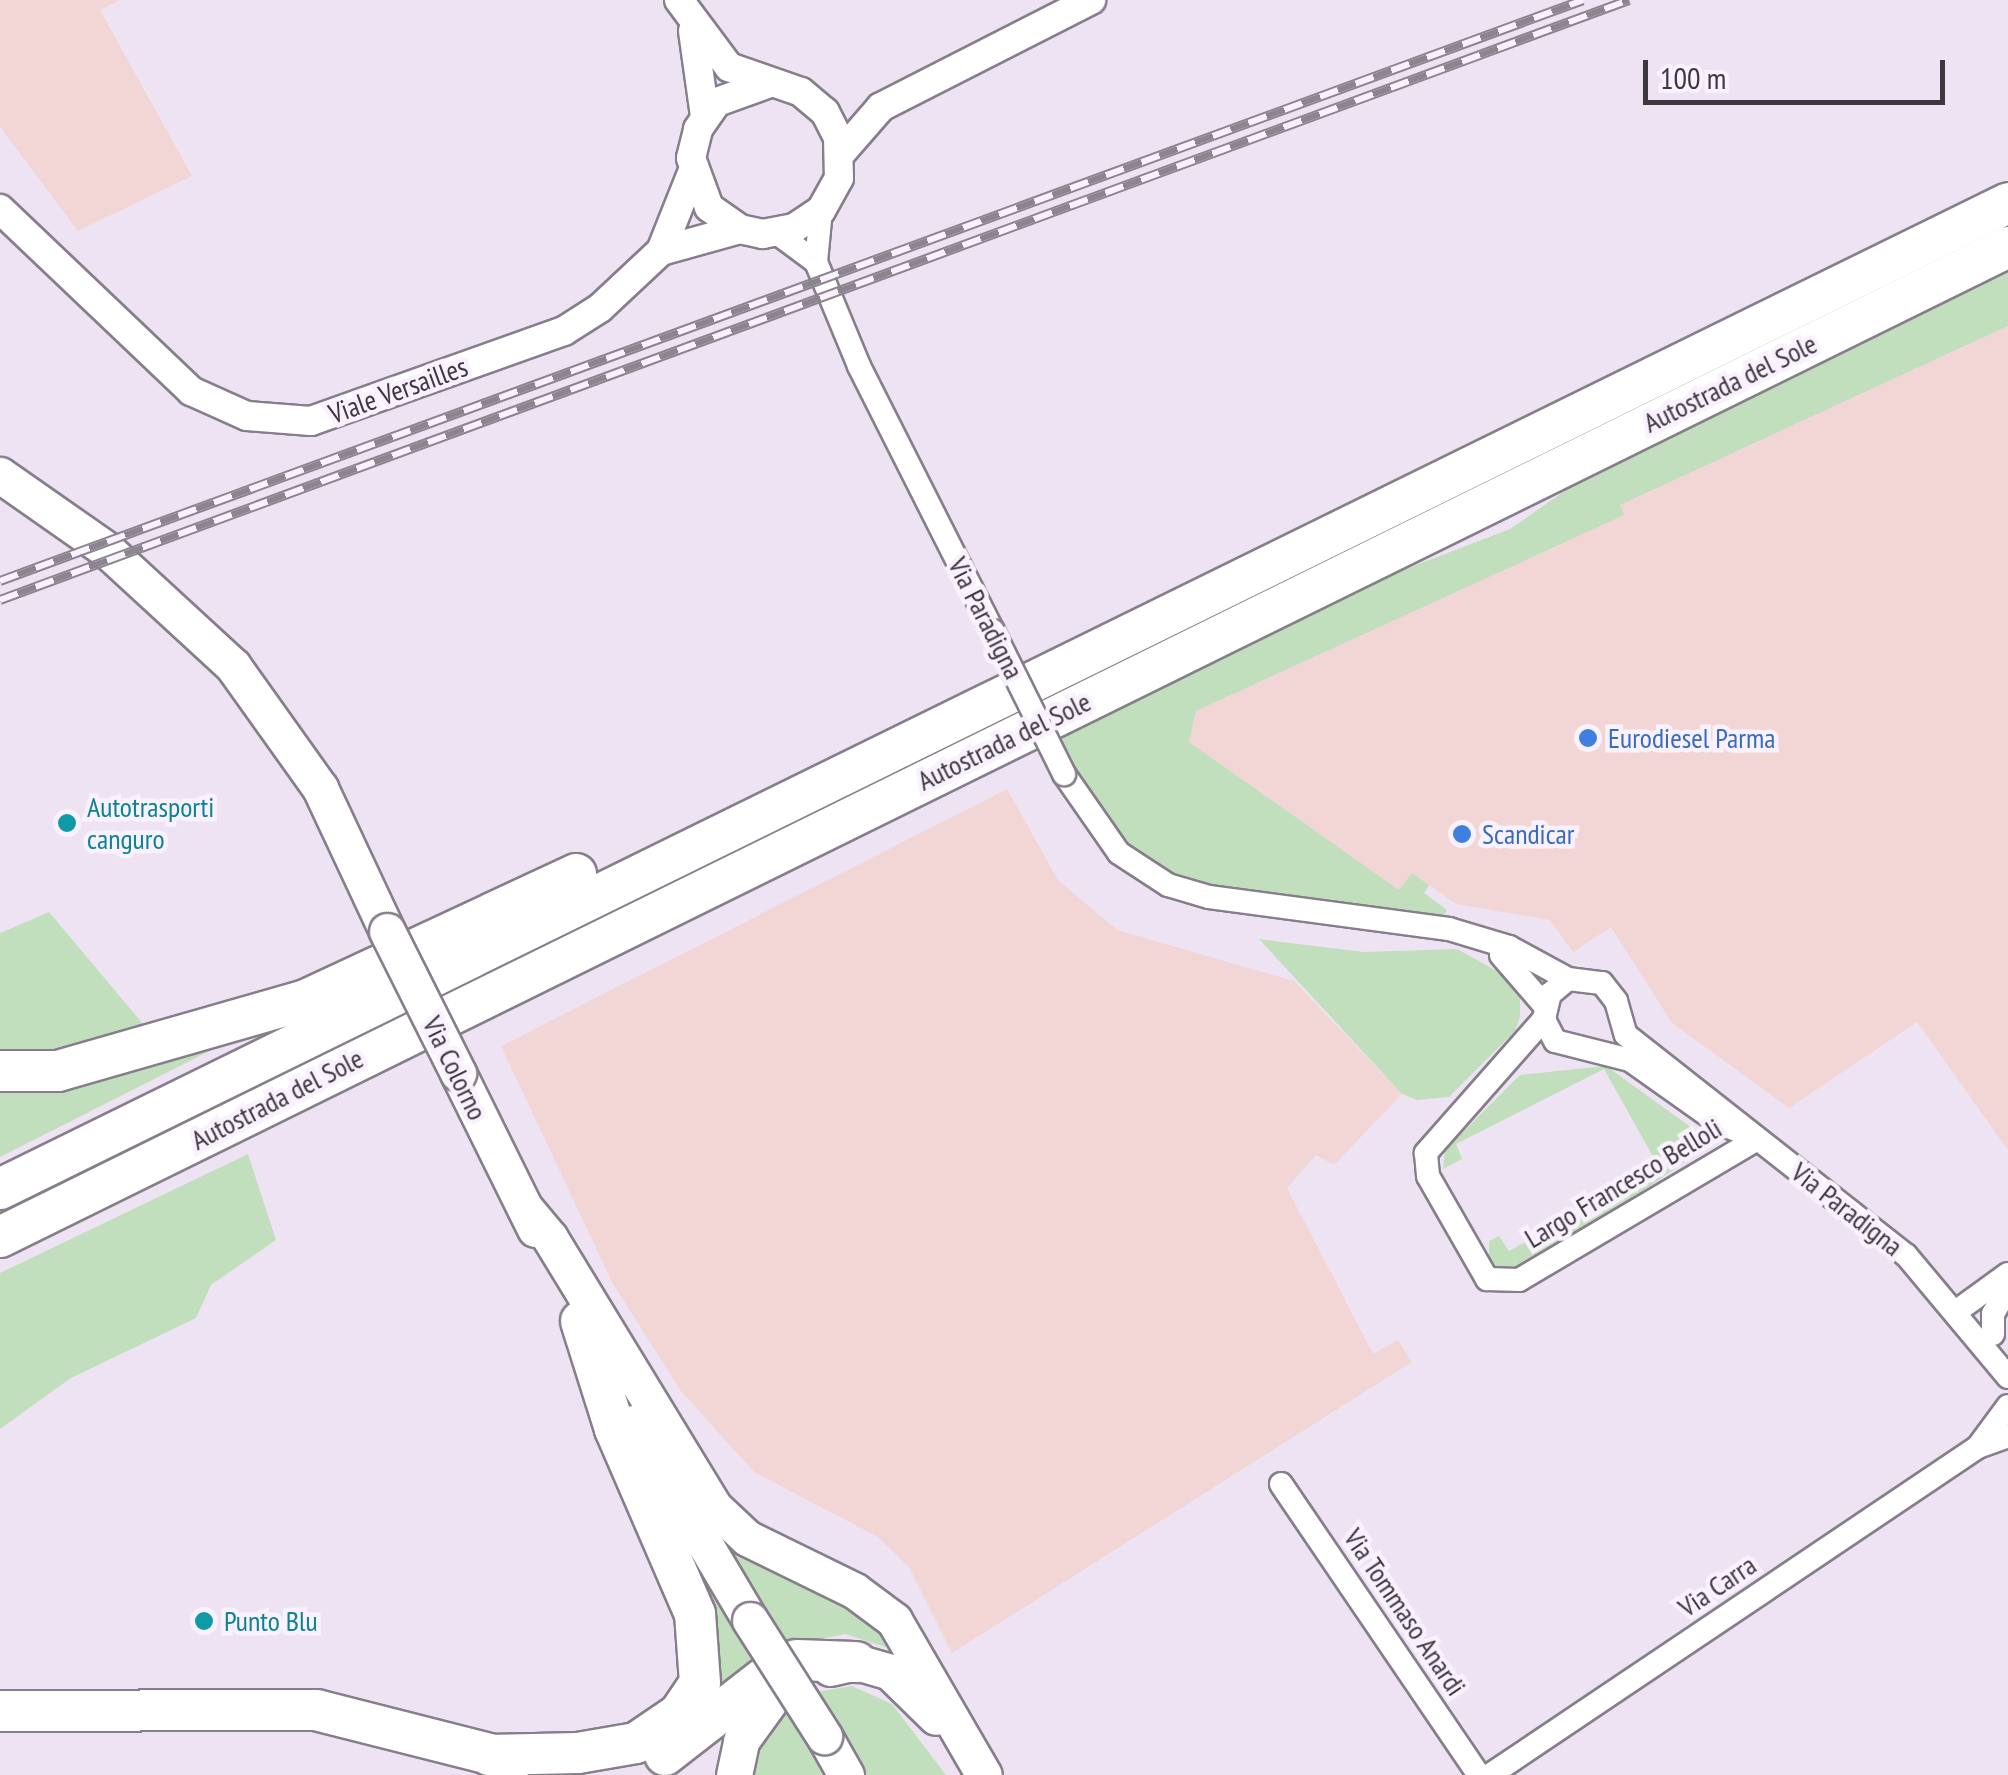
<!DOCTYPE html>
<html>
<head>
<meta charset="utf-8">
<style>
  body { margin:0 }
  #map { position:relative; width:2008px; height:1775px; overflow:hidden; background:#eee3f3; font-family:"PT Sans Narrow",sans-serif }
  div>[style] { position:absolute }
  .industrial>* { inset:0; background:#f1d6d5 }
  .green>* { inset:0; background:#c1dfbd }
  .roads { filter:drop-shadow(2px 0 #877e8b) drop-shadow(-2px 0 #877e8b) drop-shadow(0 2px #877e8b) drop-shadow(0 -2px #877e8b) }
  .minor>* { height:22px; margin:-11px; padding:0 11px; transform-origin:11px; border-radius:11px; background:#fff }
  .tertiary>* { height:28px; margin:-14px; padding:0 14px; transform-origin:14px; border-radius:14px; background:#fff }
  .primary>* { height:35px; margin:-17.5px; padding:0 17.5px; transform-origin:17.5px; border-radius:17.5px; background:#fff }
  .motorway>* { height:40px; margin:-20px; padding:0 20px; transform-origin:20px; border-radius:20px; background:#fff }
  .rail>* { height:10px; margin-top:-5px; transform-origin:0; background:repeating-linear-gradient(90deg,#faf1fe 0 19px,#8c8590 0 38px); box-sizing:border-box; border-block:2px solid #8c8590 }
  .bridges { filter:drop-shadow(2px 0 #877e8b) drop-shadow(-2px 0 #877e8b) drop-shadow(0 2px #877e8b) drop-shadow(0 -2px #877e8b) }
  .minor-bridge>* { height:22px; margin:-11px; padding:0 11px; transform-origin:11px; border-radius:11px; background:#fff }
  .primary-bridge>* { height:35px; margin:-17.5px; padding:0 17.5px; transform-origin:17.5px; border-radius:17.5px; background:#fff }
  .dots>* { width:28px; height:28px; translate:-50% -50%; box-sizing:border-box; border:5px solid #faf1fe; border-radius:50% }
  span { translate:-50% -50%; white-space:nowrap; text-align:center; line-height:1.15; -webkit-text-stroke:9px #faf1fe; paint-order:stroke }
  .street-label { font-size:28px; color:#3c383e }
  .shop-label { font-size:28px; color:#366cbe }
  .left { translate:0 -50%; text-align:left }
  .culture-label { font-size:28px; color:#0d838f }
  .scale { position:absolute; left:1643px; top:60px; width:302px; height:45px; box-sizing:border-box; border:5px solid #3c383e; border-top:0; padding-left:12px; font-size:30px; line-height:35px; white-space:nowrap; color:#3c383e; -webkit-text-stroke:8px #faf1fe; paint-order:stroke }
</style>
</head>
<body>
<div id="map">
  <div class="industrial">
    <div style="clip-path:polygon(0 0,120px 0,100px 10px,192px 176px,78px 231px,0 127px)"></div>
    <div style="clip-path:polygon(2008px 326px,2008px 1150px,1917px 1022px,1789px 1108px,1672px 1023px,1611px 927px,1573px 952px,1550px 920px,1456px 904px,1412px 873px,1400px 891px,1189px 742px,1196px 711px,1623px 514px,1619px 505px)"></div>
    <div style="clip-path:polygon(1007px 789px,1058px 880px,1117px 930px,1294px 981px,1402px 1094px,1334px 1165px,1316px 1155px,1287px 1188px,1373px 1354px,1398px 1340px,1412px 1362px,952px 1653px,909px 1567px,878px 1537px,754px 1472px,680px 1390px,612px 1282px,501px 1046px)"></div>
  </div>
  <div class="green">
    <div style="clip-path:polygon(2008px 270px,2008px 326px,1620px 505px,1624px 515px,1196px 711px,1189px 742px,1399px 890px,1412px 873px,1429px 885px,1424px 893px,1447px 910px,1444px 915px,1275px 899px,1176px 879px,1121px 841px,1073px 769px,1060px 738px,1385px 577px,1510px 529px,1572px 486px)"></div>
    <div style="clip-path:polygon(49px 912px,154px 1037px,0 1062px,0 933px)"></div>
    <div style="clip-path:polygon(1259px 939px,1363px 952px,1457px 949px,1506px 976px,1520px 998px,1520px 1017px,1515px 1031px,1449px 1097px,1417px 1100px,1402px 1094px)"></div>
    <div style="clip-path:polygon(255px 1028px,10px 1152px,0 1157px,0 1084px)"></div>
    <div style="clip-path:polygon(1606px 1066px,1699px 1133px,1694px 1155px,1531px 1271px,1504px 1273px,1489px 1262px,1489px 1241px,1499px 1236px,1509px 1251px,1660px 1169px,1604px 1069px,1456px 1144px,1462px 1159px,1443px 1169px,1445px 1150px,1520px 1075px)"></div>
    <div style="clip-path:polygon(248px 1154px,276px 1240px,211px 1285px,196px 1318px,71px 1378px,0 1429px,0 1273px)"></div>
    <div style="clip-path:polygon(694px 1498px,883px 1626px,895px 1650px,845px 1634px,787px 1646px)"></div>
    <div style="clip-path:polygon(662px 1505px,757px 1667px,694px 1710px)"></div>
    <div style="clip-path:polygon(852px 1686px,892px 1704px,946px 1775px,864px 1775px,817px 1692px)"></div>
    <div style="clip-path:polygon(785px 1709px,813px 1744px,825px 1775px,743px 1775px,744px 1763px)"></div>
  </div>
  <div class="roads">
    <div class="minor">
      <div style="left:766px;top:234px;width:12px"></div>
      <div style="left:778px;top:234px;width:47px;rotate:36.4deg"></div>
      <div style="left:816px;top:262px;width:52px;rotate:-84.5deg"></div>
      <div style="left:816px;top:262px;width:113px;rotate:67.5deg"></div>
      <div style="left:859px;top:366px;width:297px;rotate:63.2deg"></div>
      <div style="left:1064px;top:774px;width:96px;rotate:55.2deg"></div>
      <div style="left:1119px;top:853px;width:59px;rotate:33.1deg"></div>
      <div style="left:1168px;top:885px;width:43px;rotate:16.3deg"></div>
      <div style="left:1209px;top:897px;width:242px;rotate:7.6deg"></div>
      <div style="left:1449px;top:929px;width:63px;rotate:16.7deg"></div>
      <div style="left:1509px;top:947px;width:67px;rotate:28.5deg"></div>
      <div style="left:1501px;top:955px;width:67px;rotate:49.2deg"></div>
      <div style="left:1544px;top:1019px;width:179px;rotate:131.4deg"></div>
      <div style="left:1426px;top:1153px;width:23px;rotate:85deg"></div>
      <div style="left:1428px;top:1176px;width:119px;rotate:60.2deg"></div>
      <div style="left:1487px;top:1279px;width:32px;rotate:2deg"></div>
      <div style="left:1519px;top:1280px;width:275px;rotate:-30.6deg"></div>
      <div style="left:1751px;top:1136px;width:35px;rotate:-158deg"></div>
      <div style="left:1719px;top:1123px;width:109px;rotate:-144.7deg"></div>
      <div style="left:1630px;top:1060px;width:77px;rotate:-165.8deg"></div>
      <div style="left:1555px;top:1041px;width:25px;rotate:-117deg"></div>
      <div style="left:1544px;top:1019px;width:26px;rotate:-77deg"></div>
      <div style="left:1550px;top:994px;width:23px;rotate:-40deg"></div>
      <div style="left:1568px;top:979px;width:34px;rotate:7deg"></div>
      <div style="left:1602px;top:983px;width:23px;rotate:52deg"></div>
      <div style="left:1616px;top:1001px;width:35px;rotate:74deg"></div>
      <div style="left:1626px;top:1035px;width:356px;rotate:38.2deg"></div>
      <div style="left:1906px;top:1255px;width:159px;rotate:50.1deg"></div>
      <div style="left:1957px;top:1311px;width:63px;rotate:-36deg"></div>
      <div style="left:1993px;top:1334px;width:20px;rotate:-90deg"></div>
      <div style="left:1993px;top:1314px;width:30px;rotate:-60deg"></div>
      <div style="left:1980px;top:1444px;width:47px;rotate:-53.6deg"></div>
      <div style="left:1281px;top:1484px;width:352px;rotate:55.8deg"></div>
      <div style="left:1490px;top:1775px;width:588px;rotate:-33.91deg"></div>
      <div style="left:1978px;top:1447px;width:32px;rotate:-20deg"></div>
    </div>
    <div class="tertiary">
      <div style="left:679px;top:0;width:84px;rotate:53.3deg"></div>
      <div style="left:729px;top:67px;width:76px;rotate:19.1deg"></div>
      <div style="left:801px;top:92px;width:31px;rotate:40deg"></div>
      <div style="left:825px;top:112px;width:29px;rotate:63deg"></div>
      <div style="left:838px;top:138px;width:40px;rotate:88.6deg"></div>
      <div style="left:839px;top:178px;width:37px;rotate:119deg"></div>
      <div style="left:821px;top:210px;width:32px;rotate:146deg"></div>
      <div style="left:794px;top:228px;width:32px;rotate:169deg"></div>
      <div style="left:763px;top:234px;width:24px;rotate:-168deg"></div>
      <div style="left:740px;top:229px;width:38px;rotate:-145deg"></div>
      <div style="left:709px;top:207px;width:52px;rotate:-110.2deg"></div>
      <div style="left:691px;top:158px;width:30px;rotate:-76deg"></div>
      <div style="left:698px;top:129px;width:33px;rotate:-55deg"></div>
      <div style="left:717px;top:102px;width:53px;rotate:-19.8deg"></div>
      <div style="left:693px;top:31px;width:86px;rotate:82deg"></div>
      <div style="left:841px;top:153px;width:61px;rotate:-49deg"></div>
      <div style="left:881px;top:107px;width:236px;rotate:-27deg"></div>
      <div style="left:0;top:209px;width:264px;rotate:43.6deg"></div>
      <div style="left:191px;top:391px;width:61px;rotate:24.1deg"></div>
      <div style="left:247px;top:416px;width:64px;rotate:4.5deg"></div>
      <div style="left:311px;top:421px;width:269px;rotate:-19.6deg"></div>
      <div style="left:564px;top:331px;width:43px;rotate:-32.6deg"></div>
      <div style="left:600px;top:308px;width:83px;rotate:-43.1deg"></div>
      <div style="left:661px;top:251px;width:84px;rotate:-68.3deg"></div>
      <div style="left:661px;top:251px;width:82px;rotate:-15.6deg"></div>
    </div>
    <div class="primary">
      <div style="left:0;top:475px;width:131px;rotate:35deg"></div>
      <div style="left:107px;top:550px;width:171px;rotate:42.6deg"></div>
      <div style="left:233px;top:666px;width:150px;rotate:54.5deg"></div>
      <div style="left:320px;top:788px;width:158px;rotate:64.9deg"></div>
      <div style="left:458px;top:1073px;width:174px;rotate:63.7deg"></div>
      <div style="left:525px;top:1208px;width:39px;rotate:50deg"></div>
      <div style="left:550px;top:1238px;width:315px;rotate:58.6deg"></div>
      <div style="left:714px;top:1507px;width:45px;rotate:43.2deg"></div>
      <div style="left:747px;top:1538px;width:120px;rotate:26.1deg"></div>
      <div style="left:855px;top:1591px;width:49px;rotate:36.6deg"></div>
      <div style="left:894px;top:1620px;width:179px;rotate:59.9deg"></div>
      <div style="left:633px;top:1423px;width:229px;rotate:59.3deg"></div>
      <div style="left:830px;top:1668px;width:27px;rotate:-13deg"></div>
      <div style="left:856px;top:1662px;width:35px;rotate:16deg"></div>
      <div style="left:890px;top:1672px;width:64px;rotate:44.4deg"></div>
      <div style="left:824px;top:1736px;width:45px;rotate:60.6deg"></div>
      <div style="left:734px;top:1775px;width:35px;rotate:-78deg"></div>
      <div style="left:741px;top:1741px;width:58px;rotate:-54.1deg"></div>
    </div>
    <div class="motorway">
      <div style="left:0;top:1071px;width:58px"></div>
      <div style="left:58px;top:1071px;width:258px;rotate:-16deg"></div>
      <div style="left:306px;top:1000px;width:298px;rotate:-25deg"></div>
      <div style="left:0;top:1189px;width:2237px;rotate:-26.15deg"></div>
      <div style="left:0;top:1237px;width:2239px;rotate:-26.24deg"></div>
      <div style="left:796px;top:1660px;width:60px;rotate:1.9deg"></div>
      <div style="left:0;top:1711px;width:316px;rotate:-0.2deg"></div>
      <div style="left:316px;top:1710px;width:204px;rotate:14.2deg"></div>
      <div style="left:489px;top:1755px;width:89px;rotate:-1.3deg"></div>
      <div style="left:578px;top:1753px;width:59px;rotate:-9.8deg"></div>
      <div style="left:636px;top:1743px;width:52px;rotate:-34deg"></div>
      <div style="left:679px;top:1714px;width:37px;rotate:-56deg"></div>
      <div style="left:700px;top:1683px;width:69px;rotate:-94.1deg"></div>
      <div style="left:695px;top:1614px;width:202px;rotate:-113.4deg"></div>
      <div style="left:615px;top:1429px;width:113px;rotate:-107.5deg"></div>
      <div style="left:665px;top:1755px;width:125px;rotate:-37.9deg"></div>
    </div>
  </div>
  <div class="rail">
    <div style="left:0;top:581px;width:1686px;rotate:-20.15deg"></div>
    <div style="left:0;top:600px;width:1736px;rotate:-20.22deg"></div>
  </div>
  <div class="bridges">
    <div class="minor-bridge">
      <div style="left:993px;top:631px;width:160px;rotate:63.6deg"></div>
    </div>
    <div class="primary-bridge">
      <div style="left:387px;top:931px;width:159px;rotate:63.4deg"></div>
      <div style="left:750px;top:1620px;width:138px;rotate:57.5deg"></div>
    </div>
  </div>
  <div class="dots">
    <div style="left:1588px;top:738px;background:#3f7fe0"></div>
    <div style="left:67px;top:823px;background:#0f9aa8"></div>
    <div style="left:1462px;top:834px;background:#3f7fe0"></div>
    <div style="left:204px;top:1621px;background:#0f9aa8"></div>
  </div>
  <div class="street-label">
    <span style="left:1730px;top:383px;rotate:-26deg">Autostrada del Sole</span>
    <span style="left:398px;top:390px;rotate:-20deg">Viale Versailles</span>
    <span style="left:986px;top:618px;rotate:63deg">Via Paradigna</span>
    <span style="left:1004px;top:741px;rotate:-26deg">Autostrada del Sole</span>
    <span style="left:455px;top:1068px;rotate:64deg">Via Colorno</span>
    <span style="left:277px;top:1099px;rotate:-27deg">Autostrada del Sole</span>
    <span style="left:1623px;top:1183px;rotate:-31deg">Largo Francesco Belloli</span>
    <span style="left:1847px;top:1209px;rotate:38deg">Via Paradigna</span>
    <span style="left:1717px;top:1586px;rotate:-34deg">Via Carra</span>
    <span style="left:1405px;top:1612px;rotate:56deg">Via Tommaso Anardi</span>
  </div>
  <div class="shop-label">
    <span class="left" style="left:1608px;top:738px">Eurodiesel Parma</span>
    <span class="left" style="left:1482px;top:834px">Scandicar</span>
  </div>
  <div class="culture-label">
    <span class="left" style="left:87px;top:823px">Autotrasporti<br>canguro</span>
    <span class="left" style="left:224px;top:1621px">Punto Blu</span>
  </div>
  <div class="scale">100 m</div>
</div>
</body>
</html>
